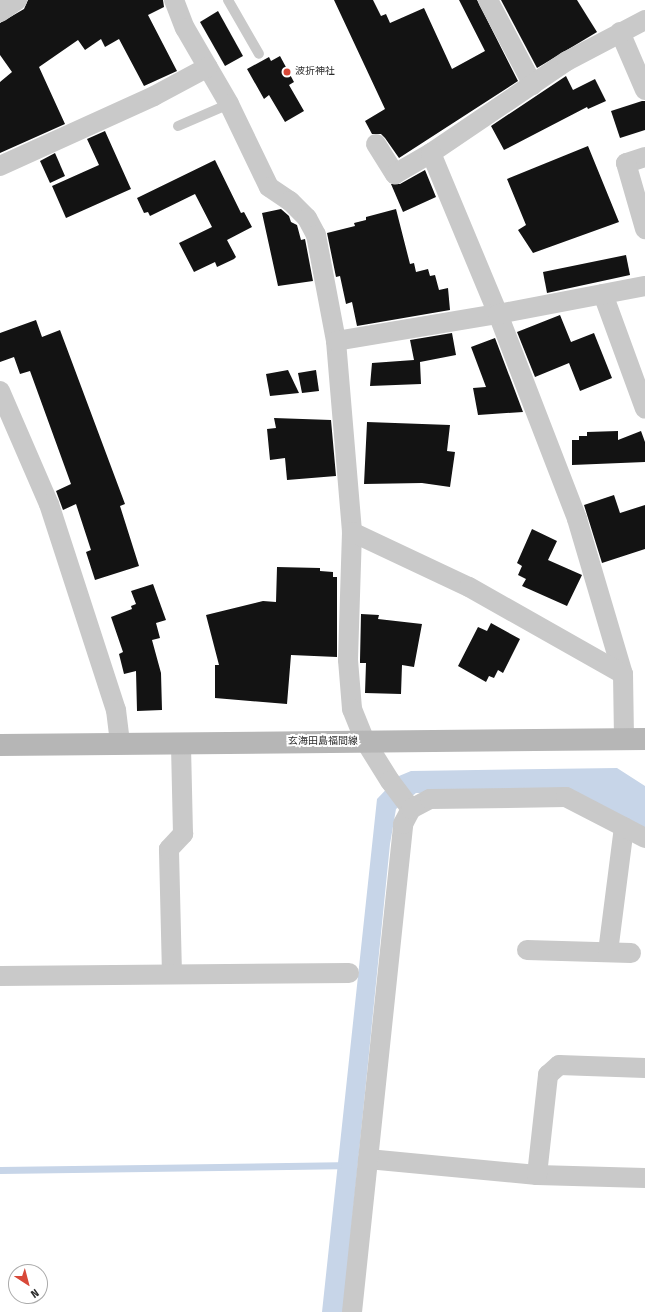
<!DOCTYPE html>
<html>
<head>
<meta charset="utf-8">
<style>
  body { margin:0 }
  #map { position:relative; width:645px; height:1312px; overflow:hidden; background:#fff; font-family:"Fira Sans Condensed","Noto Sans JP",sans-serif }
  div>[style] { position:absolute }
  .water>* { inset:0; background:#c7d5e8 }
  .stream>* { height:7px; margin:-3.5px; padding:0 3.5px; transform-origin:3.5px; border-radius:3.5px; background:#c7d5e8 }
  .building>* { inset:0; background:#131313 }
  .lane>* { height:10px; margin:-5px; padding:0 5px; transform-origin:5px; border-radius:5px; background:#c9c9c9 }
  .street>* { height:20px; margin:-10px; padding:0 10px; transform-origin:10px; border-radius:10px; background:#c9c9c9 }
  .secondary>* { height:22px; margin:-11px; padding:0 11px; transform-origin:11px; border-radius:11px; background:#b6b6b6 }
  .dots>* { width:11px; height:11px; translate:-50% -50%; box-sizing:border-box; border:2px solid #fff; border-radius:50% }
  span { translate:-50% -50%; white-space:nowrap; text-align:center; line-height:1.15; -webkit-text-stroke:4px #fff; paint-order:stroke }
  .poi-label { font-size:10px; color:#2c2c2c }
  .left { translate:0 -50%; text-align:left }
  .street-label { font-size:10px; color:#2c2c2c }
  .north { position:absolute; left:8px; top:1264px; width:40px; height:40px; box-sizing:border-box; background:#fff; border:1px solid #ababab; border-radius:50%; rotate:144deg; font-size:11px; font-weight:700; line-height:16px; text-align:center; color:#2c2c2c }
  .north::after { content:''; display:block; margin:auto; width:14px; height:18px; background:#d84838; clip-path:polygon(50% 0,100% 100%,50% 72%,0 100%) }
</style>
</head>
<body>
<div id="map">
  <div class="water">
    <div style="clip-path:polygon(617px 768px,645px 786px,645px 830px,562px 792px,416px 793px,396px 809px,390px 844px,343px 1312px,322px 1312px,377px 799px,399px 776px,411px 771px)"></div>
  </div>
  <div class="stream">
    <div style="left:0;top:1170px;width:338px;rotate:-0.8deg"></div>
  </div>
  <div class="building">
    <div style="clip-path:polygon(28px 0,163px 0,164px 7px,148px 15px,177px 71px,144px 86px,119px 39px,105px 47px,101px 39px,85px 50px,78px 40px,39px 67px,65px 124px,0 153px,0 82px,12px 72px,0 55px,0 23px,24px 9px)"></div>
    <div style="clip-path:polygon(334px 0,373px 0,381px 16px,386px 14px,390px 23px,424px 8px,452px 69px,485px 51px,459px 0,477px 0,518px 81px,399px 158px,385px 138px,381px 134px,372px 134px,365px 121px,385px 109px)"></div>
    <div style="clip-path:polygon(501px 0,577px 0,597px 32px,537px 68px)"></div>
    <div style="clip-path:polygon(218px 11px,243px 56px,225px 66px,200px 22px)"></div>
    <div style="clip-path:polygon(280px 56px,294px 82px,289px 85px,304px 111px,285px 122px,269px 95px,264px 99px,247px 69px,269px 57px,271px 61px)"></div>
    <div style="clip-path:polygon(566px 76px,573px 90px,595px 79px,606px 101px,588px 109px,587px 107px,504px 150px,491px 126px)"></div>
    <div style="clip-path:polygon(642px 101px,645px 101px,645px 130px,620px 138px,611px 111px)"></div>
    <div style="clip-path:polygon(105px 131px,131px 189px,66px 218px,52px 186px,99px 165px,87px 139px)"></div>
    <div style="clip-path:polygon(588px 146px,619px 222px,533px 253px,518px 230px,526px 225px,507px 179px)"></div>
    <div style="clip-path:polygon(55px 153px,65px 176px,50px 183px,40px 161px)"></div>
    <div style="clip-path:polygon(215px 160px,241px 213px,244px 212px,252px 227px,227px 240px,236px 257px,234px 259px,217px 267px,215px 262px,194px 272px,179px 243px,212px 227px,195px 194px,150px 216px,148px 212px,144px 213px,137px 198px)"></div>
    <div style="clip-path:polygon(425px 170px,436px 197px,403px 212px,391px 184px,400px 184px)"></div>
    <div style="clip-path:polygon(281px 209px,289px 216px,291px 222px,297px 225px,301px 240px,305px 239px,313px 281px,278px 286px,262px 213px)"></div>
    <div style="clip-path:polygon(396px 209px,410px 264px,414px 263px,416px 272px,428px 269px,430px 276px,435px 275px,439px 290px,448px 288px,450px 310px,357px 326px,352px 302px,346px 304px,340px 276px,336px 277px,327px 233px,355px 226px,354px 223px,366px 220px,366px 217px)"></div>
    <div style="clip-path:polygon(626px 255px,630px 275px,547px 293px,543px 272px)"></div>
    <div style="clip-path:polygon(560px 315px,571px 342px,594px 333px,612px 378px,580px 391px,569px 363px,535px 377px,517px 332px)"></div>
    <div style="clip-path:polygon(36px 320px,42px 337px,60px 330px,125px 504px,120px 506px,139px 566px,95px 580px,86px 552px,91px 550px,76px 504px,63px 510px,56px 491px,71px 484px,30px 371px,20px 374px,14px 357px,0 362px,0 333px)"></div>
    <div style="clip-path:polygon(452px 333px,456px 355px,420px 362px,421px 384px,370px 386px,372px 363px,414px 360px,410px 340px)"></div>
    <div style="clip-path:polygon(495px 338px,523px 412px,478px 415px,473px 388px,486px 387px,471px 347px)"></div>
    <div style="clip-path:polygon(288px 370px,299px 393px,270px 396px,266px 374px)"></div>
    <div style="clip-path:polygon(316px 370px,319px 391px,302px 393px,298px 373px)"></div>
    <div style="clip-path:polygon(274px 418px,331px 420px,336px 476px,287px 480px,285px 458px,270px 460px,267px 429px,276px 428px)"></div>
    <div style="clip-path:polygon(367px 422px,450px 425px,447px 451px,455px 452px,450px 487px,422px 483px,364px 484px)"></div>
    <div style="clip-path:polygon(618px 431px,618px 440px,641px 431px,645px 442px,645px 462px,572px 465px,572px 440px,579px 440px,579px 436px,587px 436px,587px 432px)"></div>
    <div style="clip-path:polygon(614px 495px,620px 513px,645px 505px,645px 549px,602px 563px,584px 505px)"></div>
    <div style="clip-path:polygon(532px 529px,557px 541px,548px 560px,582px 575px,567px 606px,522px 586px,526px 579px,518px 575px,522px 566px,517px 563px)"></div>
    <div style="clip-path:polygon(277px 567px,320px 568px,320px 571px,333px 572px,333px 577px,337px 577px,337px 657px,291px 655px,287px 704px,215px 698px,215px 665px,219px 665px,206px 615px,263px 601px,276px 602px)"></div>
    <div style="clip-path:polygon(153px 584px,166px 620px,156px 623px,160px 638px,152px 640px,161px 673px,162px 710px,137px 711px,136px 671px,124px 674px,119px 654px,123px 652px,111px 617px,132px 609px,131px 606px,136px 604px,131px 591px)"></div>
    <div style="clip-path:polygon(361px 614px,379px 615px,378px 619px,422px 624px,414px 667px,402px 665px,401px 694px,365px 693px,366px 663px,360px 663px,360px 660px)"></div>
    <div style="clip-path:polygon(491px 623px,520px 639px,503px 673px,498px 670px,494px 678px,489px 676px,486px 682px,458px 666px,478px 627px,487px 631px)"></div>
  </div>
  <div class="lane">
    <div style="left:228px;top:0;width:62px;rotate:60.1deg"></div>
    <div style="left:178px;top:126px;width:56px;rotate:-23.3deg"></div>
  </div>
  <div class="street">
    <div style="left:174px;top:0;width:30px;rotate:69deg"></div>
    <div style="left:185px;top:28px;width:88px;rotate:59.9deg"></div>
    <div style="left:229px;top:104px;width:92px;rotate:64.3deg"></div>
    <div style="left:269px;top:187px;width:25px;rotate:34deg"></div>
    <div style="left:290px;top:201px;width:24px;rotate:45deg"></div>
    <div style="left:307px;top:218px;width:19px;rotate:62deg"></div>
    <div style="left:316px;top:235px;width:108px;rotate:79.3deg"></div>
    <div style="left:336px;top:341px;width:192px;rotate:85.2deg"></div>
    <div style="left:352px;top:532px;width:128px;rotate:91.8deg"></div>
    <div style="left:348px;top:660px;width:49px;rotate:85.3deg"></div>
    <div style="left:352px;top:709px;width:35px;rotate:68deg"></div>
    <div style="left:365px;top:741px;width:47px;rotate:58deg"></div>
    <div style="left:390px;top:781px;width:35px;rotate:53deg"></div>
    <div style="left:488px;top:0;width:96px;rotate:62.1deg"></div>
    <div style="left:0;top:12px;width:21px;rotate:-35deg"></div>
    <div style="left:620px;top:32px;width:63px;rotate:66.7deg"></div>
    <div style="left:376px;top:144px;width:36px;rotate:58deg"></div>
    <div style="left:395px;top:174px;width:42px;rotate:-30.3deg"></div>
    <div style="left:431px;top:153px;width:164px;rotate:-34.1deg"></div>
    <div style="left:567px;top:61px;width:88px;rotate:-27.7deg"></div>
    <div style="left:431px;top:153px;width:174px;rotate:67.4deg"></div>
    <div style="left:498px;top:314px;width:220px;rotate:68.9deg"></div>
    <div style="left:577px;top:519px;width:162px;rotate:73.5deg"></div>
    <div style="left:623px;top:674px;width:63px;rotate:89.1deg"></div>
    <div style="left:645px;top:157px;width:20px;rotate:162deg"></div>
    <div style="left:626px;top:163px;width:69px;rotate:73.9deg"></div>
    <div style="left:0;top:166px;width:169px;rotate:-24.4deg"></div>
    <div style="left:154px;top:96px;width:61px;rotate:-28.2deg"></div>
    <div style="left:603px;top:294px;width:122px;rotate:69.9deg"></div>
    <div style="left:336px;top:341px;width:164px;rotate:-9.5deg"></div>
    <div style="left:498px;top:314px;width:150px;rotate:-10.8deg"></div>
    <div style="left:0;top:391px;width:123px;rotate:66.6deg"></div>
    <div style="left:49px;top:504px;width:217px;rotate:72deg"></div>
    <div style="left:116px;top:710px;width:34px;rotate:83deg"></div>
    <div style="left:352px;top:532px;width:129px;rotate:25.2deg"></div>
    <div style="left:469px;top:587px;width:177px;rotate:29.5deg"></div>
    <div style="left:527px;top:950px;width:104px;rotate:1.7deg"></div>
    <div style="left:608px;top:952px;width:126px;rotate:-82.7deg"></div>
    <div style="left:172px;top:974px;width:125px;rotate:-91.4deg"></div>
    <div style="left:169px;top:849px;width:21px;rotate:-47deg"></div>
    <div style="left:183px;top:834px;width:91px;rotate:-91.3deg"></div>
    <div style="left:0;top:976px;width:349px;rotate:-0.5deg"></div>
    <div style="left:368px;top:1159px;width:170px;rotate:5.4deg"></div>
    <div style="left:537px;top:1175px;width:108px;rotate:1.6deg"></div>
    <div style="left:537px;top:1175px;width:101px;rotate:-83.7deg"></div>
    <div style="left:548px;top:1075px;width:15px;rotate:-42deg"></div>
    <div style="left:559px;top:1065px;width:86px;rotate:2deg"></div>
    <div style="left:352px;top:1312px;width:491px;rotate:-84deg"></div>
    <div style="left:403px;top:824px;width:17px;rotate:-62deg"></div>
    <div style="left:411px;top:809px;width:21px;rotate:-28deg"></div>
    <div style="left:430px;top:799px;width:136px;rotate:-0.8deg"></div>
    <div style="left:566px;top:797px;width:89px;rotate:27.4deg"></div>
  </div>
  <div class="secondary">
    <div style="left:0;top:745px;width:645px;rotate:-0.53deg"></div>
  </div>
  <div class="dots">
    <div style="left:287px;top:72px;background:#d84838"></div>
  </div>
  <div class="poi-label">
    <span class="left" style="left:295px;top:72px">波折神社</span>
  </div>
  <div class="street-label">
    <span style="left:323px;top:742px">玄海田島福間線</span>
  </div>
  <div class="north">N</div>
</div>
</body>
</html>
